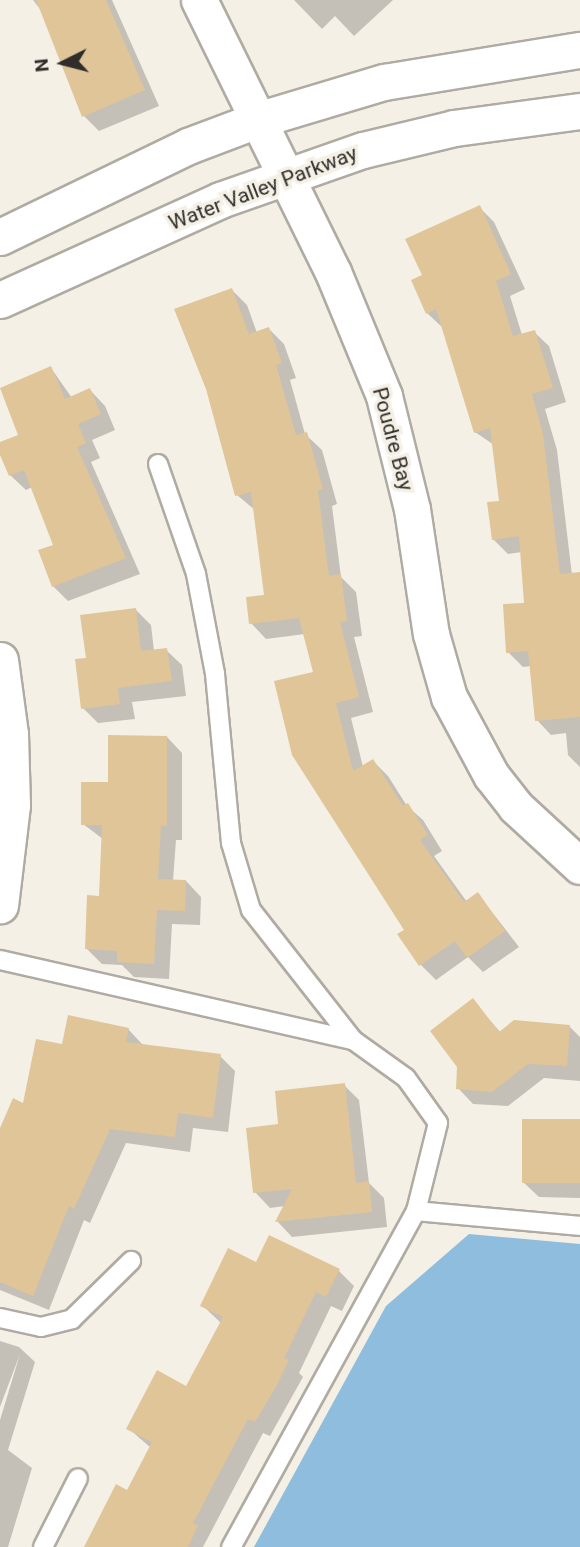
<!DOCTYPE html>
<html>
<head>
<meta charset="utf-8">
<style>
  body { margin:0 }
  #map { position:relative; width:580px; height:1547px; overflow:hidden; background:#f5f0e6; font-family:Roboto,sans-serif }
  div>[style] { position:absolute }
  .water>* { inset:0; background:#8ebddd }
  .shadow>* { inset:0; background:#0003 }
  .building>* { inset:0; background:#dfc597 }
  .roads { filter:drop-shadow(2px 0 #b0aba2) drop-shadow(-2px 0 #b0aba2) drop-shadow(0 2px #b0aba2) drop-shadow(0 -2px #b0aba2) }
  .service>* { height:18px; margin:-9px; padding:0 9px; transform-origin:9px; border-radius:9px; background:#fff }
  .minor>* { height:35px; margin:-17.5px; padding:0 17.5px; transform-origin:17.5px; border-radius:17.5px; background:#fff }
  span { translate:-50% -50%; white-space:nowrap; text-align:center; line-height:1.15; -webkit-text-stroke:7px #f5f0e6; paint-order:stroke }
  .street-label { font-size:21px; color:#302e2a }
  .north { position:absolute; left:28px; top:28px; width:70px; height:70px; -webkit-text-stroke:5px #f5f0e6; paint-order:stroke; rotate:264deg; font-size:19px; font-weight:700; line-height:28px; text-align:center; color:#302e2a }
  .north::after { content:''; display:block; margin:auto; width:24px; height:32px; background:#302e2a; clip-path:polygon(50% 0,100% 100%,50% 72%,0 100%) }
</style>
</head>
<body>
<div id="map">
  <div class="water">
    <div style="clip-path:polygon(469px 1234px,580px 1244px,580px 1547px,254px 1547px,386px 1306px)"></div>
  </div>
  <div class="shadow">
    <div style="clip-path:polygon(33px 0,112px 0,159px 106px,99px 131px,84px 116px,44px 14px)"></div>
    <div style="clip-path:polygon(294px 0,393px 0,354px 36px,335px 16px,322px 29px)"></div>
    <div style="clip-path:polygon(479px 207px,494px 222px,525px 289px,510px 296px,522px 335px,534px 332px,549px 346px,566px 402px,545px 409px,557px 450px,572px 575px,580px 574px,580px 767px,568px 755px,566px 733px,551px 735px,537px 720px,531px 666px,523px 667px,508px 652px,526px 605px,522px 552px,508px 554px,493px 539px,501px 502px,494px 445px,475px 432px,442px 327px,427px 313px,424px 276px)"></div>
    <div style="clip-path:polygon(232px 290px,247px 305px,257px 333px,269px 329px,284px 344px,296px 378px,290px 380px,305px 434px,322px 450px,337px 504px,332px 506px,341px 577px,356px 592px,362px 636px,354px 637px,373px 712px,351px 718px,363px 767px,373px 761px,388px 776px,407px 806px,423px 820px,442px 851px,434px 856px,467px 902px,478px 894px,519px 947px,483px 972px,468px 957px,436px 980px,421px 965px,305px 634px,266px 639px,251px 623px,266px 597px,255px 510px,237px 495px)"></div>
    <div style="clip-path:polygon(51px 368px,72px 398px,90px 390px,105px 406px,115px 430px,92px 440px,100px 458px,91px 462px,140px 574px,68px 601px,53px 586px,55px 546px,32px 487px,26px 490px,10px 475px,0 450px,0 444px,21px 436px)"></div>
    <div style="clip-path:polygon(136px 610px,151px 625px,154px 651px,166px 650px,182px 665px,186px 696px,132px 702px,135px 719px,98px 723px,83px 708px,87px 659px)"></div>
    <div style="clip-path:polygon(167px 737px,182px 753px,182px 840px,176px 840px,173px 881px,186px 881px,201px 897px,200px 925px,172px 924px,169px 979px,134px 977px,122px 965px,102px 964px,86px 948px,101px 898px,103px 839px,83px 824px,110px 784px)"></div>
    <div style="clip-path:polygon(473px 1001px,501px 1033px,569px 1026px,580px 1037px,580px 1081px,544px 1078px,508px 1106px,473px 1104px,458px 1088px)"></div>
    <div style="clip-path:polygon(128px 1029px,143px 1045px,220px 1056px,235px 1071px,228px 1132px,193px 1128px,190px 1152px,126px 1143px,90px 1223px,84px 1220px,49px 1310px,0 1290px,0 1132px,25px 1105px,63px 1046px)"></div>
    <div style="clip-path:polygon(344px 1085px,359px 1100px,369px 1183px,384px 1198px,387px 1227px,292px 1237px,278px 1222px,285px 1206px,270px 1208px,255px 1192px,280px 1126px)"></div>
    <div style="clip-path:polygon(580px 1121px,580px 1198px,539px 1197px,523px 1182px)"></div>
    <div style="clip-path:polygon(257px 1264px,339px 1271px,354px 1286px,342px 1311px,331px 1306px,299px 1373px,303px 1377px,270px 1436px,263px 1433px,203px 1547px,86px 1547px,128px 1492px,151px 1448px,128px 1428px,187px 1388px,221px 1323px,202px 1305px)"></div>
    <div style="clip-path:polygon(0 1341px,19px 1347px,35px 1362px,8px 1450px,32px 1468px,8px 1547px,0 1547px,0 1420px,20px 1354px,0 1407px)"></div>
  </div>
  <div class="building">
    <div style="clip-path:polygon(36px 0,106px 0,145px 90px,82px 117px)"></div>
    <div style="clip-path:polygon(480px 205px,511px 274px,496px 281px,513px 336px,535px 330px,553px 388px,532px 394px,543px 434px,560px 574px,580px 572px,580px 717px,535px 721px,528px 651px,506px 653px,503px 604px,524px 603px,519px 536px,492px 540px,487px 502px,499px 501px,490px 428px,474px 433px,436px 309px,426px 314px,411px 280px,422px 275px,405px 239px)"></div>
    <div style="clip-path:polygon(232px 288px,249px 334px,269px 327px,282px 363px,276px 365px,296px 435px,307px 432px,323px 489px,318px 490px,329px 576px,341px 574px,347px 621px,340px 622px,359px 697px,336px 703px,353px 771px,373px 759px,403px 806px,408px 803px,428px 835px,420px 840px,464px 902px,478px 892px,505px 931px,467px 958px,455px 941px,419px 966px,397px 934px,404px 930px,292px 755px,274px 681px,313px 672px,299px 618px,249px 624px,246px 597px,264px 595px,251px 492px,235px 496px,206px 389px,174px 309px)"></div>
    <div style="clip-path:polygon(51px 366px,65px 399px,90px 388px,101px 414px,78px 424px,86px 443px,77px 447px,126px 558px,52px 587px,38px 550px,53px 545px,24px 470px,9px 476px,0 455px,0 442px,18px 435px,0 388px)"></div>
    <div style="clip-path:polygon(136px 608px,141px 651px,167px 648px,172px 681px,118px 688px,120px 704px,81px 709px,75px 659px,86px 658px,80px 615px)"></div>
    <div style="clip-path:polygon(108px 735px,167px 736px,167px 826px,161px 825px,158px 879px,186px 880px,185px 911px,157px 910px,154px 964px,117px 962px,117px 951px,85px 949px,87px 895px,99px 896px,102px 825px,81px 825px,81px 782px,108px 782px)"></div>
    <div style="clip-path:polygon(473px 998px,499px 1032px,514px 1020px,570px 1025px,567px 1066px,528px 1064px,492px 1092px,456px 1089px,457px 1067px,430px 1031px)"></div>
    <div style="clip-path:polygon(68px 1015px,129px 1028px,126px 1042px,221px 1054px,213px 1118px,178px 1113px,175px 1137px,110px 1129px,74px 1209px,69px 1206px,33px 1296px,0 1282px,0 1128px,13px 1098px,23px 1103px,36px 1039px,62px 1044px)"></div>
    <div style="clip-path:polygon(345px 1083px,356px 1183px,369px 1181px,372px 1212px,275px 1222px,292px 1189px,253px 1193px,246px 1128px,278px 1124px,275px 1091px)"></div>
    <div style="clip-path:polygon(522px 1119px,580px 1119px,580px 1183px,522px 1183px)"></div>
    <div style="clip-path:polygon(269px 1235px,340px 1269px,326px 1297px,316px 1292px,284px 1358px,289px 1360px,277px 1385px,255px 1422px,248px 1419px,193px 1523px,198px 1526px,188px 1547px,84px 1547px,116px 1484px,127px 1490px,152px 1442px,126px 1429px,157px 1370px,186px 1386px,223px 1317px,200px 1306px,228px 1248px,256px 1262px)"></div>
  </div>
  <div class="roads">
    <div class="service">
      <div style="left:158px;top:464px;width:116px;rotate:70.9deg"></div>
      <div style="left:196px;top:574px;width:102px;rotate:79.2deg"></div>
      <div style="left:215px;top:674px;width:170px;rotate:84.6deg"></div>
      <div style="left:231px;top:843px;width:70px;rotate:73.4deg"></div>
      <div style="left:251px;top:910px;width:165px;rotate:51.9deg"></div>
      <div style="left:353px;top:1040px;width:65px;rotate:35.6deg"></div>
      <div style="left:406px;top:1078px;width:55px;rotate:54.6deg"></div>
      <div style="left:438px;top:1123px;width:91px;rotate:104deg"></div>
      <div style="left:416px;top:1211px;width:384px;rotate:118.8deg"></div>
      <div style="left:0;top:960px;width:362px;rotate:12.8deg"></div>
      <div style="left:416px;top:1211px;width:165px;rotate:5.2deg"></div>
      <div style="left:0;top:1318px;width:42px;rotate:12.4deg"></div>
      <div style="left:41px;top:1327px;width:32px;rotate:-14deg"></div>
      <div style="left:72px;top:1319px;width:83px;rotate:-44.5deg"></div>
      <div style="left:43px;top:1547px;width:77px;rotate:-63.1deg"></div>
    </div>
    <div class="minor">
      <div style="left:199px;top:0;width:303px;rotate:63.8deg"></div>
      <div style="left:333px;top:272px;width:134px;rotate:67.6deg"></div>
      <div style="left:384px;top:396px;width:116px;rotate:76.1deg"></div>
      <div style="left:412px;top:509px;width:126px;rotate:81.4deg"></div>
      <div style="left:431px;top:634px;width:66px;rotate:74.1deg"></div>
      <div style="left:449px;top:697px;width:89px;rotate:61.7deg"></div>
      <div style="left:491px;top:775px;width:41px;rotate:52deg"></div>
      <div style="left:516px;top:807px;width:87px;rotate:42.7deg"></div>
      <div style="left:0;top:237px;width:209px;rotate:-25.8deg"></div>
      <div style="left:188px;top:146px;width:74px;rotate:-20.6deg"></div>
      <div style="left:257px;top:120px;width:133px;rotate:-16.7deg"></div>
      <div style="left:384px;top:82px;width:199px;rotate:-9.3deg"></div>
      <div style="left:0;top:300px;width:242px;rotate:-24.4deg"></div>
      <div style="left:220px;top:200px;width:151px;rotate:-19.3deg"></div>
      <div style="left:363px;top:150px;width:94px;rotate:-13.6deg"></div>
      <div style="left:454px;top:128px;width:127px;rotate:-7.7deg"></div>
      <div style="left:0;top:660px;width:75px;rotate:82.3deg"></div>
      <div style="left:10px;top:734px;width:71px;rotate:88.4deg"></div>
      <div style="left:12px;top:805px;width:101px;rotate:96.8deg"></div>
    </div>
  </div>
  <div class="street-label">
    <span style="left:263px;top:188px;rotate:-21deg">Water Valley Parkway</span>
    <span style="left:393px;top:439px;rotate:75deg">Poudre Bay</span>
  </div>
  <div class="north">N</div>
</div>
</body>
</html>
